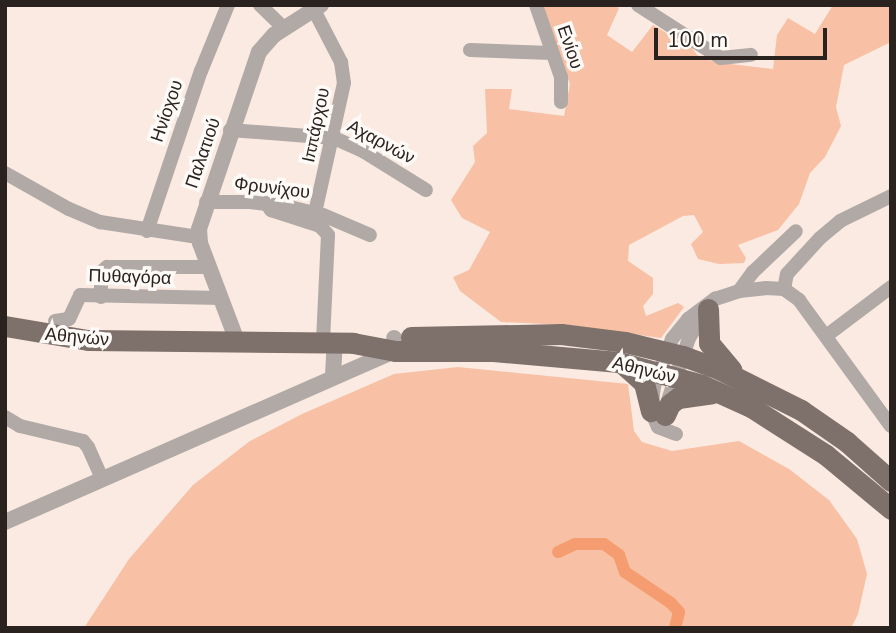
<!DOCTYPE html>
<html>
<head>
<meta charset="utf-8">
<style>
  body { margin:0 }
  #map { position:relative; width:896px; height:633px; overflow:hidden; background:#fbeae1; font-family:"Nunito Sans",sans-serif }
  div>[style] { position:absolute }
  .green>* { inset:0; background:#f8c0a4 }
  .canal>* { height:12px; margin:-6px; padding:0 6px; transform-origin:6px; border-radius:6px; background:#f59d70 }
  .minor>* { height:14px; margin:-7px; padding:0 7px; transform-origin:7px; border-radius:7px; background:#b1a9a6 }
  .tertiary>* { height:16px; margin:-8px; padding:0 8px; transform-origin:8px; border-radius:8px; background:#b1a9a6 }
  .primary>* { height:21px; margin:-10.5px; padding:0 10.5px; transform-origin:10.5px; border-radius:10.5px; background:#7e706a }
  span { translate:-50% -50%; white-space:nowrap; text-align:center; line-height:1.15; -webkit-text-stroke:7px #fefaf8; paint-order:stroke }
  .street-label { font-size:18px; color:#29221f }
  .frame { position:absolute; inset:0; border:7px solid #29221f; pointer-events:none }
  .scale { position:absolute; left:654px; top:28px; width:173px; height:32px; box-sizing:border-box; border:4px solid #29221f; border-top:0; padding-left:9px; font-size:21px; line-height:24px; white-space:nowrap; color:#29221f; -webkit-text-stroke:5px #fefaf8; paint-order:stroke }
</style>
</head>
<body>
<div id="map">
  <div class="green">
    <div style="clip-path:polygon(540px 5px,613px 5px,619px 8px,607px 35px,632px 52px,653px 25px,692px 48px,697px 55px,714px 62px,773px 69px,777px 35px,788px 18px,815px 34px,833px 5px,891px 5px,891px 42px,844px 65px,836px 107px,841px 126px,825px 157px,810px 173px,799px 204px,778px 230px,738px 245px,746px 258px,744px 263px,719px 264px,698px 259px,691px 244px,703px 232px,694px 215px,683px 216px,629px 245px,628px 261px,653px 278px,653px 294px,643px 306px,646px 316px,678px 303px,684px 307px,661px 338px,568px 325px,501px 322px,460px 291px,453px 277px,469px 270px,490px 232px,462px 218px,451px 200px,475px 162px,473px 146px,487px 133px,485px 89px,512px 89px,509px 109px,564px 116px,570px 84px)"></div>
    <div style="clip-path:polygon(458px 367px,628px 384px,634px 431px,642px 442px,672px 451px,739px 441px,789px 469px,829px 500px,857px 539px,867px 574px,858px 614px,851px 628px,84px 628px,129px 559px,193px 485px,250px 441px,302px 414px,394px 374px)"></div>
  </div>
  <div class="canal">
    <div style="left:558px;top:552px;width:19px;rotate:-25deg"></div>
    <div style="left:575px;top:544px;width:29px"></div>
    <div style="left:604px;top:544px;width:19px;rotate:36deg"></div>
    <div style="left:619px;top:555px;width:18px;rotate:71deg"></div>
    <div style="left:625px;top:572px;width:55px;rotate:34deg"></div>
    <div style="left:671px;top:603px;width:12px;rotate:48deg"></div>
    <div style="left:679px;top:612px;width:16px;rotate:104deg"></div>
  </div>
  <div class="minor">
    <div style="left:260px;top:5px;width:33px;rotate:44deg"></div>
    <div style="left:536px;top:5px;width:76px;rotate:70.9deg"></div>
    <div style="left:561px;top:77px;width:25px;rotate:90deg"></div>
    <div style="left:638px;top:5px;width:98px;rotate:32.6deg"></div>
    <div style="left:721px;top:58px;width:30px;rotate:-6deg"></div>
    <div style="left:314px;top:10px;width:59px;rotate:62.6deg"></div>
    <div style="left:341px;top:62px;width:21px;rotate:82deg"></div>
    <div style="left:344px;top:83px;width:133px;rotate:102.6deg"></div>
    <div style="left:470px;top:50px;width:82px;rotate:2.1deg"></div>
    <div style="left:230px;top:130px;width:104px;rotate:4.4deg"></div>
    <div style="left:334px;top:138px;width:32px;rotate:24deg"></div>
    <div style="left:363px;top:151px;width:74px;rotate:31.8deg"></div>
    <div style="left:5px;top:173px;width:73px;rotate:29.4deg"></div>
    <div style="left:69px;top:209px;width:34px;rotate:23deg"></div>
    <div style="left:100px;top:222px;width:99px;rotate:8.7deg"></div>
    <div style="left:206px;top:202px;width:44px"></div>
    <div style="left:250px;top:202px;width:40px;rotate:7.1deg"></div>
    <div style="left:290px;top:207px;width:34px;rotate:14deg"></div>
    <div style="left:323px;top:215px;width:51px;rotate:23.1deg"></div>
    <div style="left:266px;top:203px;width:9px;rotate:54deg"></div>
    <div style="left:271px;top:210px;width:52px;rotate:18.1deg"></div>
    <div style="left:320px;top:226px;width:12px;rotate:48deg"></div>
    <div style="left:328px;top:235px;width:107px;rotate:92.7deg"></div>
    <div style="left:147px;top:231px;width:169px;rotate:-71.4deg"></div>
    <div style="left:201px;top:71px;width:71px;rotate:-67.8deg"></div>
    <div style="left:784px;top:289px;width:15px;rotate:-79deg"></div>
    <div style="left:787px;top:274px;width:49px;rotate:-47.5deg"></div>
    <div style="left:820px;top:238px;width:26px;rotate:-40deg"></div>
    <div style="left:840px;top:221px;width:57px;rotate:-26.1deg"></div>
    <div style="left:739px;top:291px;width:24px;rotate:-54deg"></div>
    <div style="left:753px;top:272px;width:59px;rotate:-43.6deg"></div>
    <div style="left:101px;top:297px;width:25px;rotate:-90deg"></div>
    <div style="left:101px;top:272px;width:8px;rotate:-40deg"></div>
    <div style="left:107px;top:267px;width:102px"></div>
    <div style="left:55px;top:321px;width:14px;rotate:-8deg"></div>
    <div style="left:69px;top:319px;width:26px;rotate:-65deg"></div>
    <div style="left:80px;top:295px;width:141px;rotate:1.2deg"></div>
    <div style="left:826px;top:336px;width:81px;rotate:-37deg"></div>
    <div style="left:665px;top:409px;width:75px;rotate:-71.3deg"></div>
    <div style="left:689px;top:338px;width:35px;rotate:-57deg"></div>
    <div style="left:5px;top:417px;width:17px;rotate:31deg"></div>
    <div style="left:20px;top:426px;width:65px;rotate:13.4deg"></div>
    <div style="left:83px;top:441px;width:8px;rotate:50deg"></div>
    <div style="left:88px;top:447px;width:35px;rotate:66deg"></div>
    <div style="left:676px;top:434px;width:19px;rotate:-159deg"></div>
    <div style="left:658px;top:427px;width:17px;rotate:-114deg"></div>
    <div style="left:651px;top:411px;width:25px;rotate:-83deg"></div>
    <div style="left:654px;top:386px;width:50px;rotate:-69deg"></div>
    <div style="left:672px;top:339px;width:26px;rotate:-51deg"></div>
    <div style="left:688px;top:319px;width:34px;rotate:-37deg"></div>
    <div style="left:715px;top:299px;width:25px;rotate:-18deg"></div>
    <div style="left:739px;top:291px;width:27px;rotate:-6deg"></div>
    <div style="left:766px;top:288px;width:18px;rotate:3deg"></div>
    <div style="left:784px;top:289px;width:19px;rotate:36deg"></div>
    <div style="left:799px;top:300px;width:156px;rotate:53.9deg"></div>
  </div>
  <div class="tertiary">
    <div style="left:237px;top:341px;width:105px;rotate:-110.7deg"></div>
    <div style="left:200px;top:243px;width:14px;rotate:-94deg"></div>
    <div style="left:199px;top:229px;width:187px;rotate:-71.3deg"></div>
    <div style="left:259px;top:52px;width:23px;rotate:-49deg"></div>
    <div style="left:274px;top:35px;width:56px;rotate:-32.6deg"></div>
    <div style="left:333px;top:376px;width:33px;rotate:-87deg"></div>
    <div style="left:5px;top:522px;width:426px;rotate:-23.7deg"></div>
    <div style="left:395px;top:351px;width:13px;rotate:-94deg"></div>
  </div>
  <div class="primary">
    <div style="left:708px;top:309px;width:34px;rotate:88deg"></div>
    <div style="left:709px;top:343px;width:35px;rotate:50deg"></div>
    <div style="left:5px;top:326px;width:84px;rotate:9.6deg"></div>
    <div style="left:88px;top:340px;width:265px;rotate:0.6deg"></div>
    <div style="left:353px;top:343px;width:43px;rotate:10.8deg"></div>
    <div style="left:395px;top:351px;width:98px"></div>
    <div style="left:493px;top:351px;width:126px;rotate:5deg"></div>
    <div style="left:619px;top:362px;width:86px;rotate:15.5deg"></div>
    <div style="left:702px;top:385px;width:54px;rotate:24.2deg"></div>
    <div style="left:751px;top:407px;width:89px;rotate:32.6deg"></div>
    <div style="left:826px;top:455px;width:85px;rotate:39.7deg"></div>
    <div style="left:411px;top:337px;width:150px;rotate:-1.1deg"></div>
    <div style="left:561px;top:334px;width:64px;rotate:7.1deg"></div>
    <div style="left:625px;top:342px;width:60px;rotate:13.6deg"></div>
    <div style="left:683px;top:356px;width:38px;rotate:20deg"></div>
    <div style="left:719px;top:369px;width:92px;rotate:26.6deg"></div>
    <div style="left:801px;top:410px;width:56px;rotate:34.8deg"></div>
    <div style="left:847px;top:442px;width:59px;rotate:41.6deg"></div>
    <div style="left:624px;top:365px;width:27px;rotate:42deg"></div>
    <div style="left:644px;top:383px;width:29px;rotate:76deg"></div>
    <div style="left:665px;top:415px;width:12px;rotate:-66deg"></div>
    <div style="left:670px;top:404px;width:10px;rotate:-37deg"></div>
    <div style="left:678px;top:398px;width:34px;rotate:-8deg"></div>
  </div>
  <div class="street-label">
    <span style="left:570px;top:47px;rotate:71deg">Ενίου</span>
    <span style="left:167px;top:111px;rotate:-71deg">Ηνίοχου</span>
    <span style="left:316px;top:125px;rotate:-78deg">Ιππάρχου</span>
    <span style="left:381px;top:142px;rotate:28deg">Αχαρνών</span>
    <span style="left:203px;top:153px;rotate:-71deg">Παλατιού</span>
    <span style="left:272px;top:188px;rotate:7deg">Φρυνίχου</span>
    <span style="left:130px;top:277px;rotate:2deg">Πυθαγόρα</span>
    <span style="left:77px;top:337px;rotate:5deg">Αθηνών</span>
    <span style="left:644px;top:370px;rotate:14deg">Αθηνών</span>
  </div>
  <div class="frame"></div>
  <div class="scale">100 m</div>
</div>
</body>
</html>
